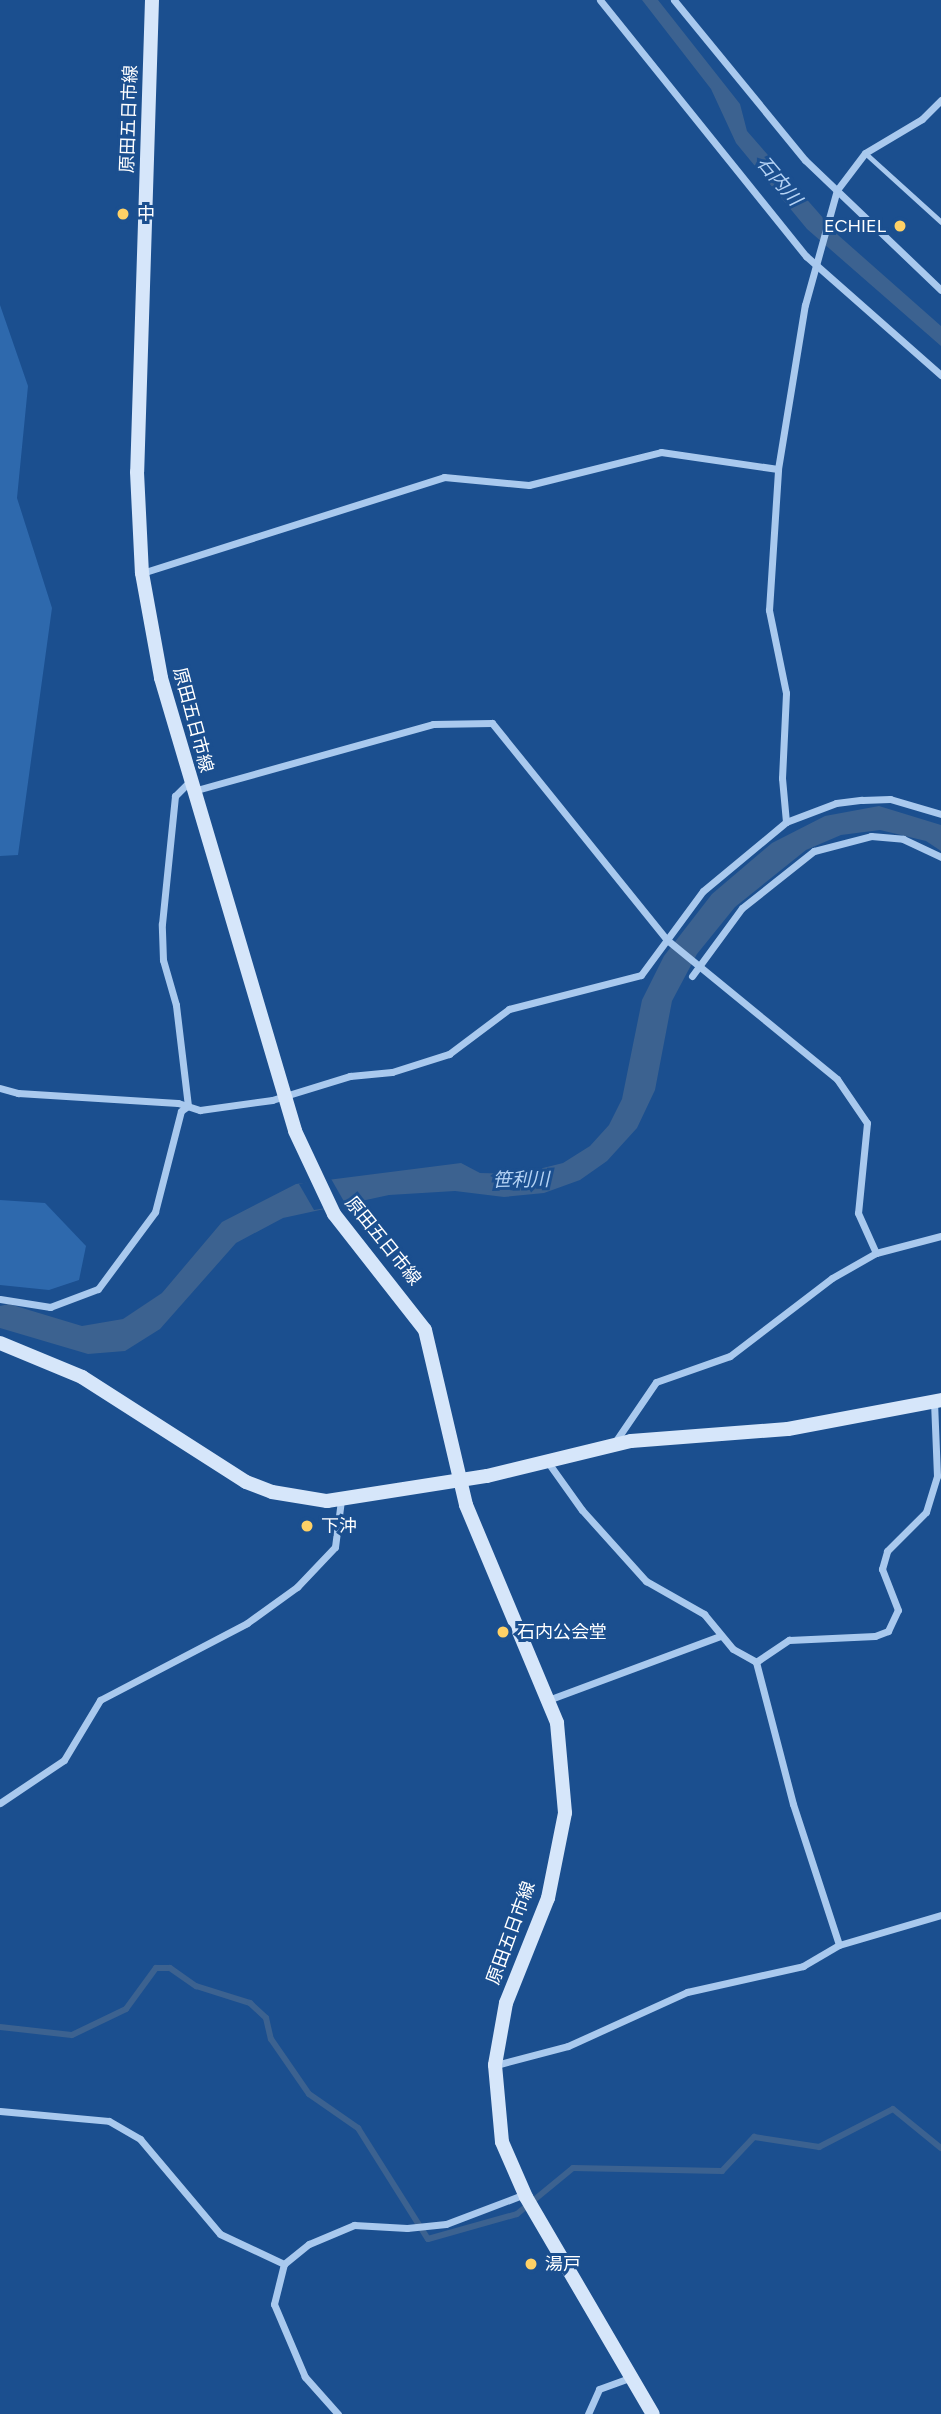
<!DOCTYPE html>
<html>
<head>
<meta charset="utf-8">
<style>
  body { margin:0 }
  #map { position:relative; width:941px; height:2414px; overflow:hidden; background:#1b4f8f; font-family:Figtree,"Noto Sans JP",sans-serif }
  div>[style] { position:absolute }
  .green>* { inset:0; background:#2e69ad }
  .water>* { inset:0; background:#3c6290 }
  .pier>* { inset:0; background:#1b4f8f }
  .stream>* { height:6px; margin:-3px; padding:0 3px; transform-origin:3px; border-radius:3px; background:#3c6290 }
  .lane>* { height:5px; margin:-2.5px; padding:0 2.5px; transform-origin:2.5px; border-radius:2.5px; background:#a9c9ee }
  .street>* { height:7px; margin:-3.5px; padding:0 3.5px; transform-origin:3.5px; border-radius:3.5px; background:#a9c9ee }
  .secondary>* { height:14px; margin:-7px; padding:0 7px; transform-origin:7px; border-radius:7px; background:#d6e6fa }
  .dots>* { width:19px; height:19px; translate:-50% -50%; box-sizing:border-box; border:4px solid #1b4f8f; border-radius:50% }
  span { translate:-50% -50%; white-space:nowrap; text-align:center; line-height:1.15; -webkit-text-stroke:6px #1b4f8f; paint-order:stroke }
  .street-label { font-size:18px; color:#fff }
  .poi-label { font-size:18px; color:#fff }
  .left { translate:0 -50%; text-align:left }
  .right { translate:-100% -50%; text-align:right }
  .water-label { font-size:19px; color:#b5d3f5; font-style:italic }
</style>
</head>
<body>
<div id="map">
  <div class="green">
    <div style="clip-path:polygon(0 305px,28px 386px,17px 498px,52px 608px,18px 855px,0 856px)"></div>
    <div style="clip-path:polygon(0 1200px,45px 1203px,86px 1246px,79px 1280px,49px 1290px,0 1285px)"></div>
  </div>
  <div class="water">
    <div style="clip-path:polygon(642px 0,658px 0,740px 104px,747px 131px,838px 235px,941px 326px,941px 346px,807px 229px,736px 143px,711px 89px)"></div>
    <div style="clip-path:polygon(879px 806px,941px 825px,941px 851px,926px 841px,880px 830px,841px 835px,806px 850px,735px 907px,697px 954px,672px 1001px,655px 1090px,637px 1128px,607px 1161px,580px 1180px,544px 1193px,504px 1197px,455px 1191px,389px 1195px,283px 1218px,236px 1243px,160px 1329px,125px 1351px,88px 1354px,0 1328px,0 1306px,9px 1304px,82px 1326px,123px 1319px,162px 1293px,222px 1222px,296px 1184px,461px 1163px,480px 1173px,519px 1174px,563px 1163px,590px 1146px,609px 1125px,622px 1099px,642px 1000px,664px 956px,712px 894px,772px 843px,825px 816px)"></div>
  </div>
  <div class="pier">
    <div style="clip-path:polygon(330px 1177px,346px 1205px,314px 1210px,299px 1184px)"></div>
  </div>
  <div class="stream">
    <div style="left:0;top:2027px;width:72px;rotate:6.3deg"></div>
    <div style="left:72px;top:2035px;width:60px;rotate:-25.7deg"></div>
    <div style="left:126px;top:2009px;width:51px;rotate:-53.8deg"></div>
    <div style="left:156px;top:1968px;width:14px"></div>
    <div style="left:170px;top:1968px;width:32px;rotate:35deg"></div>
    <div style="left:196px;top:1986px;width:57px;rotate:17.5deg"></div>
    <div style="left:250px;top:2003px;width:22px;rotate:43deg"></div>
    <div style="left:266px;top:2018px;width:22px;rotate:77deg"></div>
    <div style="left:271px;top:2039px;width:67px;rotate:55.4deg"></div>
    <div style="left:309px;top:2094px;width:60px;rotate:34.8deg"></div>
    <div style="left:358px;top:2128px;width:131px;rotate:57.8deg"></div>
    <div style="left:428px;top:2239px;width:92px;rotate:-15.7deg"></div>
    <div style="left:517px;top:2214px;width:72px;rotate:-39.4deg"></div>
    <div style="left:573px;top:2168px;width:149px;rotate:1.2deg"></div>
    <div style="left:722px;top:2171px;width:47px;rotate:-46.7deg"></div>
    <div style="left:754px;top:2137px;width:66px;rotate:8.7deg"></div>
    <div style="left:819px;top:2147px;width:83px;rotate:-27.2deg"></div>
    <div style="left:893px;top:2109px;width:62px;rotate:39.1deg"></div>
  </div>
  <div class="lane">
    <div style="left:865px;top:153px;width:103px;rotate:42.2deg"></div>
  </div>
  <div class="street">
    <div style="left:600px;top:0;width:329px;rotate:51.2deg"></div>
    <div style="left:806px;top:256px;width:180px;rotate:41.4deg"></div>
    <div style="left:674px;top:0;width:207px;rotate:50.7deg"></div>
    <div style="left:805px;top:160px;width:188px;rotate:43.7deg"></div>
    <div style="left:142px;top:573px;width:317px;rotate:-17.6deg"></div>
    <div style="left:444px;top:477px;width:85px;rotate:5.4deg"></div>
    <div style="left:529px;top:485px;width:136px;rotate:-14deg"></div>
    <div style="left:661px;top:452px;width:118px;rotate:8.3deg"></div>
    <div style="left:193px;top:791px;width:249px;rotate:-15.6deg"></div>
    <div style="left:433px;top:724px;width:59px;rotate:-1deg"></div>
    <div style="left:492px;top:723px;width:277px;rotate:51.1deg"></div>
    <div style="left:666px;top:939px;width:221px;rotate:39.3deg"></div>
    <div style="left:837px;top:1079px;width:53px;rotate:55.7deg"></div>
    <div style="left:867px;top:1123px;width:90px;rotate:95.7deg"></div>
    <div style="left:858px;top:1213px;width:44px;rotate:65.8deg"></div>
    <div style="left:786px;top:822px;width:44px;rotate:-95.2deg"></div>
    <div style="left:782px;top:778px;width:85px;rotate:-87.3deg"></div>
    <div style="left:786px;top:693px;width:85px;rotate:-101.6deg"></div>
    <div style="left:769px;top:610px;width:141px;rotate:-86.3deg"></div>
    <div style="left:778px;top:469px;width:166px;rotate:-80.7deg"></div>
    <div style="left:805px;top:305px;width:119px;rotate:-74.5deg"></div>
    <div style="left:837px;top:190px;width:46px;rotate:-52.9deg"></div>
    <div style="left:865px;top:153px;width:66px;rotate:-30.8deg"></div>
    <div style="left:922px;top:119px;width:27px;rotate:-45deg"></div>
    <div style="left:692px;top:976px;width:84px;rotate:-53.7deg"></div>
    <div style="left:742px;top:908px;width:92px;rotate:-38.4deg"></div>
    <div style="left:814px;top:851px;width:59px;rotate:-14.7deg"></div>
    <div style="left:871px;top:836px;width:32px;rotate:5deg"></div>
    <div style="left:903px;top:839px;width:42px;rotate:25.3deg"></div>
    <div style="left:0;top:1088px;width:19px;rotate:16deg"></div>
    <div style="left:18px;top:1093px;width:160px;rotate:3.6deg"></div>
    <div style="left:178px;top:1103px;width:23px;rotate:18deg"></div>
    <div style="left:200px;top:1110px;width:73px;rotate:-7.9deg"></div>
    <div style="left:272px;top:1100px;width:82px;rotate:-17.1deg"></div>
    <div style="left:350px;top:1076px;width:42px;rotate:-5.4deg"></div>
    <div style="left:392px;top:1072px;width:60px;rotate:-17.5deg"></div>
    <div style="left:449px;top:1054px;width:75px;rotate:-36.9deg"></div>
    <div style="left:509px;top:1009px;width:136px;rotate:-14.4deg"></div>
    <div style="left:641px;top:975px;width:104px;rotate:-53.6deg"></div>
    <div style="left:703px;top:891px;width:108px;rotate:-39.7deg"></div>
    <div style="left:786px;top:822px;width:53px;rotate:-20.8deg"></div>
    <div style="left:836px;top:803px;width:26px;rotate:-7deg"></div>
    <div style="left:862px;top:800px;width:28px;rotate:-2deg"></div>
    <div style="left:890px;top:799px;width:53px;rotate:16.4deg"></div>
    <div style="left:0;top:1299px;width:51px;rotate:9.1deg"></div>
    <div style="left:50px;top:1307px;width:51px;rotate:-20.6deg"></div>
    <div style="left:98px;top:1289px;width:96px;rotate:-53.5deg"></div>
    <div style="left:155px;top:1212px;width:104px;rotate:-75.6deg"></div>
    <div style="left:181px;top:1111px;width:9px;rotate:-36deg"></div>
    <div style="left:188px;top:1106px;width:102px;rotate:-96.8deg"></div>
    <div style="left:176px;top:1005px;width:47px;rotate:-106.1deg"></div>
    <div style="left:163px;top:960px;width:36px;rotate:-92deg"></div>
    <div style="left:162px;top:924px;width:129px;rotate:-84.2deg"></div>
    <div style="left:175px;top:796px;width:20px;rotate:-45deg"></div>
    <div style="left:613px;top:1445px;width:76px;rotate:-55.7deg"></div>
    <div style="left:656px;top:1382px;width:78px;rotate:-19.4deg"></div>
    <div style="left:730px;top:1356px;width:128px;rotate:-37.4deg"></div>
    <div style="left:832px;top:1278px;width:51px;rotate:-29.6deg"></div>
    <div style="left:876px;top:1253px;width:67px;rotate:-14.7deg"></div>
    <div style="left:547px;top:1461px;width:60px;rotate:54.5deg"></div>
    <div style="left:582px;top:1510px;width:96px;rotate:48deg"></div>
    <div style="left:646px;top:1581px;width:67px;rotate:29.6deg"></div>
    <div style="left:704px;top:1614px;width:45px;rotate:50.4deg"></div>
    <div style="left:733px;top:1649px;width:26px;rotate:29deg"></div>
    <div style="left:756px;top:1662px;width:147px;rotate:75.4deg"></div>
    <div style="left:793px;top:1804px;width:148px;rotate:71.9deg"></div>
    <div style="left:756px;top:1662px;width:40px;rotate:-34deg"></div>
    <div style="left:789px;top:1640px;width:86px;rotate:-2.7deg"></div>
    <div style="left:875px;top:1636px;width:14px;rotate:-21deg"></div>
    <div style="left:888px;top:1631px;width:23px;rotate:-65deg"></div>
    <div style="left:898px;top:1610px;width:44px;rotate:-111.3deg"></div>
    <div style="left:882px;top:1569px;width:19px;rotate:-74deg"></div>
    <div style="left:887px;top:1551px;width:55px;rotate:-45deg"></div>
    <div style="left:926px;top:1512px;width:38px;rotate:-73deg"></div>
    <div style="left:937px;top:1476px;width:74px;rotate:-92.3deg"></div>
    <div style="left:548px;top:1700px;width:184px;rotate:-20.4deg"></div>
    <div style="left:0;top:1803px;width:77px;rotate:-33.9deg"></div>
    <div style="left:64px;top:1760px;width:70px;rotate:-59deg"></div>
    <div style="left:100px;top:1700px;width:166px;rotate:-27.6deg"></div>
    <div style="left:247px;top:1623px;width:62px;rotate:-35.8deg"></div>
    <div style="left:297px;top:1587px;width:55px;rotate:-46.5deg"></div>
    <div style="left:335px;top:1547px;width:47px;rotate:-82.7deg"></div>
    <div style="left:496px;top:2065px;width:74px;rotate:-14.8deg"></div>
    <div style="left:568px;top:2046px;width:131px;rotate:-24.4deg"></div>
    <div style="left:687px;top:1992px;width:119px;rotate:-12.6deg"></div>
    <div style="left:803px;top:1966px;width:42px;rotate:-30.3deg"></div>
    <div style="left:839px;top:1945px;width:106px;rotate:-16.4deg"></div>
    <div style="left:0;top:2111px;width:109px;rotate:5.2deg"></div>
    <div style="left:109px;top:2121px;width:36px;rotate:30deg"></div>
    <div style="left:140px;top:2139px;width:124px;rotate:49.9deg"></div>
    <div style="left:220px;top:2234px;width:71px;rotate:25.1deg"></div>
    <div style="left:338px;top:2414px;width:50px;rotate:-131.7deg"></div>
    <div style="left:305px;top:2377px;width:79px;rotate:-113deg"></div>
    <div style="left:274px;top:2304px;width:41px;rotate:-76deg"></div>
    <div style="left:284px;top:2264px;width:32px;rotate:-39deg"></div>
    <div style="left:309px;top:2244px;width:49px;rotate:-22.9deg"></div>
    <div style="left:354px;top:2225px;width:53px;rotate:3.2deg"></div>
    <div style="left:407px;top:2228px;width:39px;rotate:-6deg"></div>
    <div style="left:446px;top:2224px;width:85px;rotate:-20.8deg"></div>
    <div style="left:588px;top:2414px;width:27px;rotate:-66deg"></div>
    <div style="left:599px;top:2389px;width:33px;rotate:-20deg"></div>
  </div>
  <div class="secondary">
    <div style="left:152px;top:0;width:472px;rotate:91.8deg"></div>
    <div style="left:137px;top:472px;width:101px;rotate:87.2deg"></div>
    <div style="left:142px;top:573px;width:107px;rotate:79.7deg"></div>
    <div style="left:161px;top:678px;width:472px;rotate:73.5deg"></div>
    <div style="left:295px;top:1131px;width:92px;rotate:64.8deg"></div>
    <div style="left:334px;top:1214px;width:147px;rotate:51.9deg"></div>
    <div style="left:425px;top:1330px;width:180px;rotate:76.8deg"></div>
    <div style="left:466px;top:1505px;width:236px;rotate:67.3deg"></div>
    <div style="left:557px;top:1723px;width:90px;rotate:84.9deg"></div>
    <div style="left:565px;top:1813px;width:87px;rotate:101.3deg"></div>
    <div style="left:548px;top:1898px;width:113px;rotate:111.8deg"></div>
    <div style="left:506px;top:2003px;width:63px;rotate:100.1deg"></div>
    <div style="left:495px;top:2065px;width:77px;rotate:84.8deg"></div>
    <div style="left:502px;top:2142px;width:60px;rotate:66.4deg"></div>
    <div style="left:526px;top:2197px;width:251px;rotate:59.7deg"></div>
    <div style="left:0;top:1343px;width:89px;rotate:22.5deg"></div>
    <div style="left:82px;top:1377px;width:195px;rotate:32.6deg"></div>
    <div style="left:246px;top:1482px;width:28px;rotate:21deg"></div>
    <div style="left:272px;top:1492px;width:56px;rotate:9.3deg"></div>
    <div style="left:327px;top:1501px;width:162px;rotate:-8.9deg"></div>
    <div style="left:487px;top:1476px;width:148px;rotate:-13.7deg"></div>
    <div style="left:631px;top:1441px;width:157px;rotate:-4.4deg"></div>
    <div style="left:788px;top:1429px;width:156px;rotate:-10.7deg"></div>
  </div>
  <div class="dots">
    <div style="left:123px;top:214px;background:#ffd166"></div>
    <div style="left:900px;top:226px;background:#ffd166"></div>
    <div style="left:307px;top:1526px;background:#ffd166"></div>
    <div style="left:503px;top:1632px;background:#ffd166"></div>
    <div style="left:531px;top:2264px;background:#ffd166"></div>
  </div>
  <div class="street-label">
    <span style="left:129px;top:119px;rotate:-88deg">原田五日市線</span>
    <span style="left:193px;top:720px;rotate:75deg">原田五日市線</span>
    <span style="left:383px;top:1241px;rotate:51deg">原田五日市線</span>
    <span style="left:511px;top:1933px;rotate:-70deg">原田五日市線</span>
  </div>
  <div class="poi-label">
    <span class="left" style="left:137px;top:214px">中</span>
    <span class="right" style="left:886px;top:226px">ECHIEL</span>
    <span class="left" style="left:321px;top:1526px">下沖</span>
    <span class="left" style="left:517px;top:1632px">石内公会堂</span>
    <span class="left" style="left:545px;top:2264px">湯戸</span>
  </div>
  <div class="water-label">
    <span style="left:779px;top:181px;rotate:50deg">石内川</span>
    <span style="left:521px;top:1180px;rotate:-1deg">笹利川</span>
  </div>
</div>
</body>
</html>
